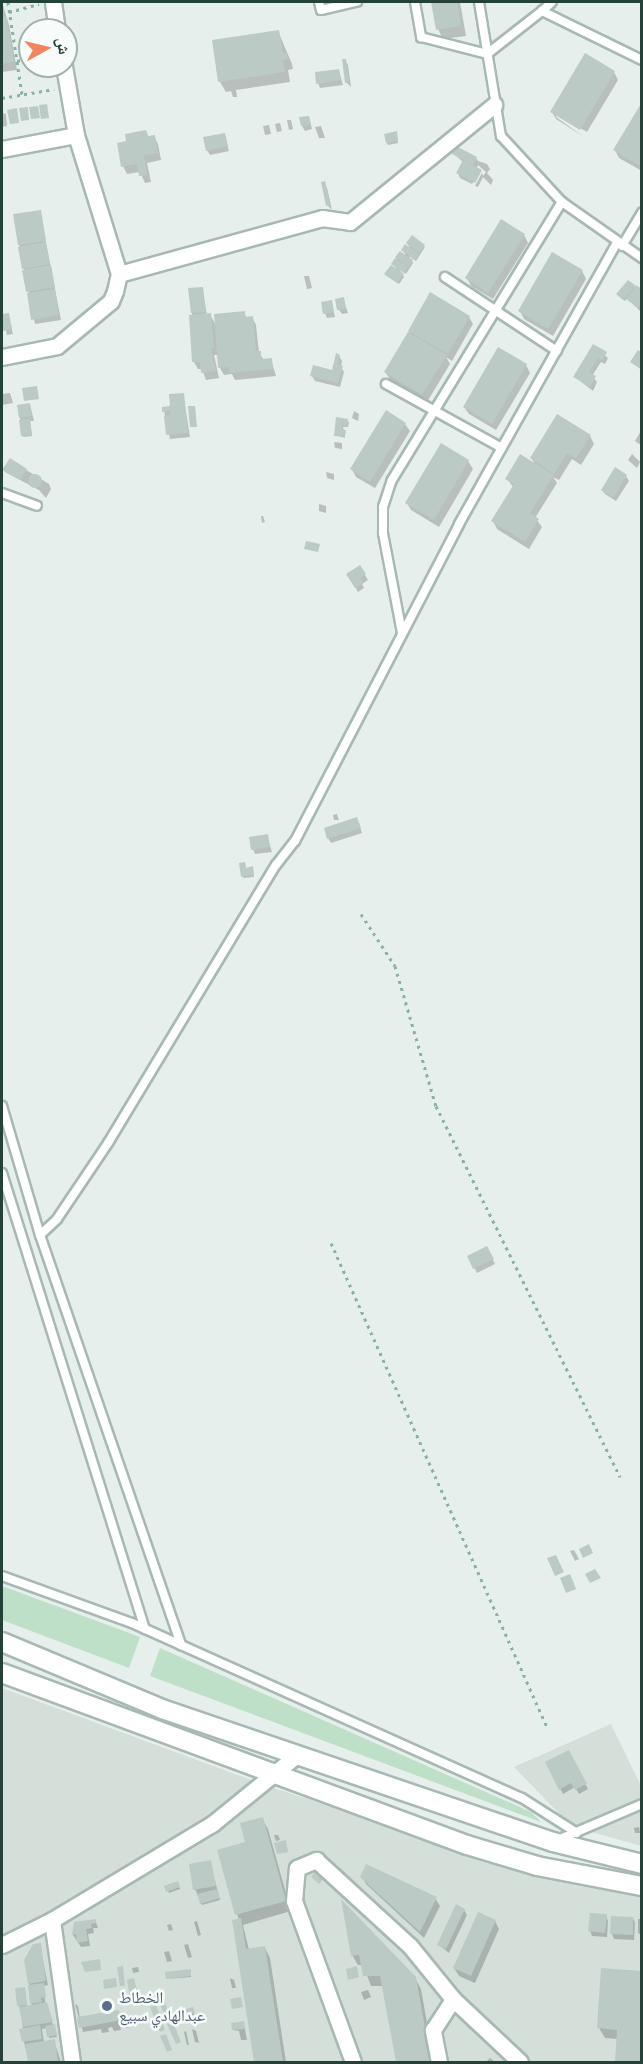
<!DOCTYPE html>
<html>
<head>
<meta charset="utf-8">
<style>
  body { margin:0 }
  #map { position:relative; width:643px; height:2064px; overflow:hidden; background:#e6efeb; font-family:"PT Sans Narrow","Noto Naskh Arabic",sans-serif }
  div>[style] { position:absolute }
  .built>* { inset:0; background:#d4dfda }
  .green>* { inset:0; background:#bfe0c8 }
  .shadow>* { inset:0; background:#0003 }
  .building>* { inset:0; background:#bbcac4 }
  .round { border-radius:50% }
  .path>* { height:3px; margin-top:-1.5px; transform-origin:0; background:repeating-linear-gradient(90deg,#86b3a5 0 3px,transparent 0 7.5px) }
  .roads { filter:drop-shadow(2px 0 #a8b8b2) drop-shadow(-2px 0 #a8b8b2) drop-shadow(0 2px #a8b8b2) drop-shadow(0 -2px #a8b8b2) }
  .service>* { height:8px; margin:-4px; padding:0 4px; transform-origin:4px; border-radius:4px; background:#fff }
  .minor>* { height:15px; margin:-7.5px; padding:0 7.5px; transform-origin:7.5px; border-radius:7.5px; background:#fff }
  .secondary>* { height:18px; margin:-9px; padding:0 9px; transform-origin:9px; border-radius:9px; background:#fff }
  .dots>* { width:16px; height:16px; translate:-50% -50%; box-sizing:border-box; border:3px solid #f7fbf9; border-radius:50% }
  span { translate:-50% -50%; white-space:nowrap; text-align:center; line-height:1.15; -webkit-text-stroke:5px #f7fbf9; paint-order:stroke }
  .service-label { font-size:16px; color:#4e5e75 }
  .left { translate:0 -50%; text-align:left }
  .frame { position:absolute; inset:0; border:3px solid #24423a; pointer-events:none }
  .north { position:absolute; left:18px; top:18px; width:60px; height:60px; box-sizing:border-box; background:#f7fbf9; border:2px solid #a3b1ad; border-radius:50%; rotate:82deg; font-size:16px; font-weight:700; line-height:24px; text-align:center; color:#24423a }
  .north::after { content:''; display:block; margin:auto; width:21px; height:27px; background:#f4845f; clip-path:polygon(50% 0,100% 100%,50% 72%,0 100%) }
</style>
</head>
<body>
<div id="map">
  <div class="built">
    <div style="clip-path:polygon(2px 1688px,262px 1784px,545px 1877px,641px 1897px,641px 2062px,2px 2062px)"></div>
    <div style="clip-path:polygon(611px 1724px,641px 1786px,641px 1846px,571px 1826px,514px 1767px)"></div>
  </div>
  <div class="green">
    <div style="clip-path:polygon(2px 1586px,140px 1637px,129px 1668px,2px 1620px)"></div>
    <div style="clip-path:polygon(160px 1648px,531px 1812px,541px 1822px,150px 1676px)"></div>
  </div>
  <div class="shadow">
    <div style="clip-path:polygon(2px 2px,9px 25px,17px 70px,2px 72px)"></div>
    <div style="clip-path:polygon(433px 2px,460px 2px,466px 36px,443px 39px,438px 29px)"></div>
    <div style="clip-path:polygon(278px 31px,292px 64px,293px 69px,288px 70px,290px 82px,236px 90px,237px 97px,233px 97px,231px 91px,226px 92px,220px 82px)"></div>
    <div style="clip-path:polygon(345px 60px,348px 65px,351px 87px,346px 82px)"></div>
    <div style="clip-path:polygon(339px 71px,343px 85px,320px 88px,318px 83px)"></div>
    <div style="clip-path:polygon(614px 72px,618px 80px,587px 132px,556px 114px,556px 117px,584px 137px,556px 119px,552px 112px)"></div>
    <div style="clip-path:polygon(642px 105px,642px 171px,619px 158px,615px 150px)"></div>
    <div style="clip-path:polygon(2px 113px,6px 114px,7px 126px,2px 127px)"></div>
    <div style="clip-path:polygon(309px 117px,312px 129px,305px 131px,302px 126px)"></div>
    <div style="clip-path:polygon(287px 120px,291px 120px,293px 129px,289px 130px)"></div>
    <div style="clip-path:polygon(280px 123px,282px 131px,277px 132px,275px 124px)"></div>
    <div style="clip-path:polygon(269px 125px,271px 134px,265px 135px,263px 126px)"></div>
    <div style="clip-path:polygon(321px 126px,325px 138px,319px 138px,315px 127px)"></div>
    <div style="clip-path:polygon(146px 132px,149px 138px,154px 137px,158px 144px,161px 160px,147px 163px,151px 182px,145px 183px,140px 172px,127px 174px,123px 166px)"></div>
    <div style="clip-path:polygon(224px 134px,229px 151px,210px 155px,207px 150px)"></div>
    <div style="clip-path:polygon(397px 135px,398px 143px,388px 145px,387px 143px)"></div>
    <div style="clip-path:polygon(454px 154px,476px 158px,478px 161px,487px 164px,490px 169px,487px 173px,493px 180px,491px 185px,483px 177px,478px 187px,475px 186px,482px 173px,483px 176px,486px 172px,478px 165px,476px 169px,479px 172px,472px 184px,460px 178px,458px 173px,463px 162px)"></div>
    <div style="clip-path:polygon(324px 183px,327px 188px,332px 210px,328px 206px)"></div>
    <div style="clip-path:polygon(40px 212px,61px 320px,35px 324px,19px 244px)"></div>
    <div style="clip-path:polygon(524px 235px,528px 243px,493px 299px,471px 286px,467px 278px)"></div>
    <div style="clip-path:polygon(407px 243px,425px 247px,416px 261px,409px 256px,413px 263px,406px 274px,399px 269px,404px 277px,399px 284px,387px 276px,398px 271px,393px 264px,400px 253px,407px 258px,403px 250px,412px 251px)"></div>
    <div style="clip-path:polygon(582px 271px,586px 279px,553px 336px,524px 319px,520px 311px)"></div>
    <div style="clip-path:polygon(304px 276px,309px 276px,312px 288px,307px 289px)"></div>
    <div style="clip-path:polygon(634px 286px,642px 291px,641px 312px,627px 298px,625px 301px,619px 296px)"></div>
    <div style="clip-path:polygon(202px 288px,207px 315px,210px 315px,216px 325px,244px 313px,247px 318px,252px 317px,256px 325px,259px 353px,264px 360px,271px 360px,276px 376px,235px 380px,232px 374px,224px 375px,220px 368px,219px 355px,214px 355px,219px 378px,206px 380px,202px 369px,198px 369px,194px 362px,192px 313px)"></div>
    <div style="clip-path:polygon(431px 294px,469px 317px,473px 324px,452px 361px,446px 357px,450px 364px,427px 402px,390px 379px,385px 372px)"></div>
    <div style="clip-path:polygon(343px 299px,348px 313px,342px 314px,339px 310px)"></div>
    <div style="clip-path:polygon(331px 302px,335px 317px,327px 318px,325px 313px)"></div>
    <div style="clip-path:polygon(8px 314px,13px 334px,7px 335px,2px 315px)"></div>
    <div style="clip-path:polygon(594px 346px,608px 358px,605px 364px,601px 362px,592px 376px,597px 382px,593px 391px,575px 377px)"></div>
    <div style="clip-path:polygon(339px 356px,342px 361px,341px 367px,344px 372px,340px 387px,315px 381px,312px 376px,333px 371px)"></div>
    <div style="clip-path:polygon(526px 365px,530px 373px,496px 430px,469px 414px,464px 407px)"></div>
    <div style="clip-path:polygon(10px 393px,13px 403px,2px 405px,2px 394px)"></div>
    <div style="clip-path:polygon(183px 394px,190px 437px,170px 439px,164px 411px,171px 408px)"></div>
    <div style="clip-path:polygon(30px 405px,34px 421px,30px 421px,32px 436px,23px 437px,20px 417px)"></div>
    <div style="clip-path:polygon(354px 411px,359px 414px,358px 421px,352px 418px)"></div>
    <div style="clip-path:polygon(338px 419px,349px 422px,348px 427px,343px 427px,345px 438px,335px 435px)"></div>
    <div style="clip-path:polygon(405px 424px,410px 431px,375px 488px,356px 477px,352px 469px)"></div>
    <div style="clip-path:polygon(642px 429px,642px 446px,635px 441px)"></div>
    <div style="clip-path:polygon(590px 436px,594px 444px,581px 465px,572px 459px,559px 480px,553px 477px,557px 483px,535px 518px,542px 527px,529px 549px,497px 529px,493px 521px,514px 488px,507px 479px,536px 466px,532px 459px)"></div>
    <div style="clip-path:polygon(334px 442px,342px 443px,342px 449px,335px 448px)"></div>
    <div style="clip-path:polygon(441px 445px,468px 461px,473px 469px,439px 527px,411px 510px,407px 503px)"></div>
    <div style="clip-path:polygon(632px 454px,640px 462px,637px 468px,628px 460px)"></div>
    <div style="clip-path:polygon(10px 460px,49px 484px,51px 489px,46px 498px,39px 490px,5px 472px)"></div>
    <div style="clip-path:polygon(326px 472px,334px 474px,334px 480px,327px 478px)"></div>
    <div style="clip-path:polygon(626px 476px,629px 481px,616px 501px,605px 494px,602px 490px)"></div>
    <div style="clip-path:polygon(319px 504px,326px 506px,326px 513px,319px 511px)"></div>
    <div style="clip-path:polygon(261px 516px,263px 516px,265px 522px,262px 523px)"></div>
    <div style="clip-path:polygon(360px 567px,368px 580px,362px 584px,364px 588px,358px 592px,348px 574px)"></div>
    <div style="clip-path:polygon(337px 814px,339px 820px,334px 820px,333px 815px)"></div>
    <div style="clip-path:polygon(359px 824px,362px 833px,331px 843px,328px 838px)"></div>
    <div style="clip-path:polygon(267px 836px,272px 852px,255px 854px,253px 849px)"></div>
    <div style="clip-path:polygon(245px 864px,246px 869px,253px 870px,254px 877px,243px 878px)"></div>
    <div style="clip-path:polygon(487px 1248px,495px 1264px,477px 1273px,469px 1257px)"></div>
    <div style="clip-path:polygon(574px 1550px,579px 1559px,575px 1561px,570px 1551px)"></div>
    <div style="clip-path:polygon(568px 1752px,588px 1789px,579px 1794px,575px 1787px,563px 1794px,547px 1763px)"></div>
    <div style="clip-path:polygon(262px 1819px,268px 1829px,291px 1911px,243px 1925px,249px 1950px,265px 1948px,270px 1958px,286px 2062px,255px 2062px,234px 1921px,239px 1920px,219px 1851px,247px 1843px)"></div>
    <div style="clip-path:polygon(639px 1827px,640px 1833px,635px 1833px,634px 1828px)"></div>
    <div style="clip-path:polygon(274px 1835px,278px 1835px,280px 1840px,276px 1841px)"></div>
    <div style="clip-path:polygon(210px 1861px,220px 1900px,202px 1905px,195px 1889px)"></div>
    <div style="clip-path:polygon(362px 1877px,435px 1898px,440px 1906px,424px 1938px,366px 1884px)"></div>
    <div style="clip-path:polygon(178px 1883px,180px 1889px,169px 1893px,166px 1887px)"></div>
    <div style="clip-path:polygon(343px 1903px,415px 1978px,421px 1989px,434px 2062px,397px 2062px,384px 1986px,371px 1986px,363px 1965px,358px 1965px,352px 1955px)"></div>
    <div style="clip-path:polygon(464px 1910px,467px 1915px,449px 1953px,439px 1945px)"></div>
    <div style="clip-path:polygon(606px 1916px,608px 1921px,607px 1937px,592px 1936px,590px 1931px)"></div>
    <div style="clip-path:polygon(633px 1918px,635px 1923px,634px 1940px,614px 1939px,612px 1934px)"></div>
    <div style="clip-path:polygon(638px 1919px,642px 1919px,642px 1935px,638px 1933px)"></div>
    <div style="clip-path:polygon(95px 1920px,98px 1928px,93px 1928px,94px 1933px,88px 1934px,90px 1946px,81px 1947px,73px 1935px,75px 1923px)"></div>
    <div style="clip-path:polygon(197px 1921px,201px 1935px,198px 1936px,194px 1922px)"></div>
    <div style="clip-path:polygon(495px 1921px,499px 1929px,475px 1983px,459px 1976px,454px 1968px)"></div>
    <div style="clip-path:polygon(171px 1924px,173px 1930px,169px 1931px,167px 1925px)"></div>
    <div style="clip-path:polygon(188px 1944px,192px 1957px,188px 1958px,184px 1945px)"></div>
    <div style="clip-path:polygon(40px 1945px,48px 1985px,44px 1986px,45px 2002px,57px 2037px,49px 2038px,47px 2028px,42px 2029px,44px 2042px,54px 2041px,61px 2062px,29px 2062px,24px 2042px,21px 2007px,18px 2006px,25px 1990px,27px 2007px,32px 2006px,29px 1983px)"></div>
    <div style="clip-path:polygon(169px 1951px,172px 1961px,167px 1962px,164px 1952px)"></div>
    <div style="clip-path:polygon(138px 1967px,139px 1972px,133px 1973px,132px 1968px)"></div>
    <div style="clip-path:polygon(642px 1972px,642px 2062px,617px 2062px,618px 2039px,605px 2038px,599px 2028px)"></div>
    <div style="clip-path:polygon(191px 1973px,191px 1977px,167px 1979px)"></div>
    <div style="clip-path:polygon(230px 1978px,234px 1980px,236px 1988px,232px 1988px)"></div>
    <div style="clip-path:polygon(368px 1990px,371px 1997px,364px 2000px,361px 1992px)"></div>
    <div style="clip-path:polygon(75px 2004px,78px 2006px,80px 2018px,118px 2011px,122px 2021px,130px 2019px,132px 2027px,125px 2028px,124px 2025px,120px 2025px,121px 2030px,114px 2031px,112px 2027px,108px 2028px,109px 2032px,102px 2033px,101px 2029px,83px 2032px)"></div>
    <div style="clip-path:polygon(194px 2011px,194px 2015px,179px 2017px,178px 2013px)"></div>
    <div style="clip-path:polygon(244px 2024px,247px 2040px,241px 2040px,239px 2031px,233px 2030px)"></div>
    <div style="clip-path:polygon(192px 2029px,196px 2031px,199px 2043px,195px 2042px)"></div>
    <div style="clip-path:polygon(186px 2031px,189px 2045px,187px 2045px,184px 2032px)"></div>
    <div style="clip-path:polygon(490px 2058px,495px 2062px,486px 2062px)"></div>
  </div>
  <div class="building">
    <div style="clip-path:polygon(431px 2px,457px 2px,461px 26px,436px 30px)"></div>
    <div style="clip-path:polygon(6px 16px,14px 62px,2px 64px,2px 17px)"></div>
    <div style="clip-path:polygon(279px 30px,283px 53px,287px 53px,288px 59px,283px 60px,285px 72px,218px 82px,212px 40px)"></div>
    <div style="clip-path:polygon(585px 53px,615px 71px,580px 130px,550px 112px)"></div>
    <div style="clip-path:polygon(342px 59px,346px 59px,349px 82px,345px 83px)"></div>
    <div style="clip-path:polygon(339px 69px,341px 80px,316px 84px,315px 72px)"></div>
    <div style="clip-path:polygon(642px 102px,642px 167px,613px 150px)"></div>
    <div style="clip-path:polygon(47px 104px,49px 118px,41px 119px,39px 105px)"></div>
    <div style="clip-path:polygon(38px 106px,40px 118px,31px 119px,29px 107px)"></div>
    <div style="clip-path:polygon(28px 107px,29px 120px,21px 121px,19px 108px)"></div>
    <div style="clip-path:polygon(17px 108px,19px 123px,10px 124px,7px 110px)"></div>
    <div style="clip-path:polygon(309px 116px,311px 125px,301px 126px,299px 117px)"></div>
    <div style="clip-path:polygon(146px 130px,148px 136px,155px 135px,158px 153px,144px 155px,147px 175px,139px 176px,137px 164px,121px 167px,117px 143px,126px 141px,125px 134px)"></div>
    <div style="clip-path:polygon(397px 131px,398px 141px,386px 143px,384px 134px)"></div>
    <div style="clip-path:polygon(225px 133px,228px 146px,206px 151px,203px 137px)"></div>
    <div style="clip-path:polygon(456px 146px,477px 157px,473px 165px,452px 154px)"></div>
    <div style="clip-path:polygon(463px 160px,482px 170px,475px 183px,456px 173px)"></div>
    <div style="clip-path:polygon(325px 181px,331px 205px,326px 206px,321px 182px)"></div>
    <div style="clip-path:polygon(41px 210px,46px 241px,18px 245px,13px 214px)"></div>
    <div style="clip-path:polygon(501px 219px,525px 234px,488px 293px,465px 278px)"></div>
    <div style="clip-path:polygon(412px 235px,425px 245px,419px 253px,406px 243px)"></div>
    <div style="clip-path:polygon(46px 242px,50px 264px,22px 269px,18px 247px)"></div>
    <div style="clip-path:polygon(405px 244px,419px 254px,415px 260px,401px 250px)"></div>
    <div style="clip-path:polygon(400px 251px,413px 260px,409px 267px,395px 257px)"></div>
    <div style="clip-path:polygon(552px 252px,583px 270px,548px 329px,518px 311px)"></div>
    <div style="clip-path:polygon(395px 258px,408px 267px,404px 273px,391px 264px)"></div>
    <div style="clip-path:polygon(51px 265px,55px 287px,26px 292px,22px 270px)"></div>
    <div style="clip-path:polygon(391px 265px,404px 274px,397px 283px,384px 274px)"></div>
    <div style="clip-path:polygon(628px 280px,635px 285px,623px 300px,616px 294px)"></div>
    <div style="clip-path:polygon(636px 285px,642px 289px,642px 303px,638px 308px,626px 299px)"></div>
    <div style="clip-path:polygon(203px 287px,206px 312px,191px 313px,188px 288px)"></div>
    <div style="clip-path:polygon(55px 289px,59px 315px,31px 320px,27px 293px)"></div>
    <div style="clip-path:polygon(430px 292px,470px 316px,448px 354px,408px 331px)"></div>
    <div style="clip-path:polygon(344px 297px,346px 309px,337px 310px,335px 299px)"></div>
    <div style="clip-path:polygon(332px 300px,334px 312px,323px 314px,321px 302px)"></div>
    <div style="clip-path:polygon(245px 311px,245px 317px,253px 316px,256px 351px,261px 351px,261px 359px,272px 358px,273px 369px,229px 373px,229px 367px,218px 368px,214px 314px)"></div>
    <div style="clip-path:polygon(9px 313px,12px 329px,3px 331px,2px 314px)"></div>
    <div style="clip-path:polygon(211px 313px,214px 348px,211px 348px,216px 371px,201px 373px,200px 362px,192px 362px,189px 315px)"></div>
    <div style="clip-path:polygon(408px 332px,447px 355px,422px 395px,384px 372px)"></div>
    <div style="clip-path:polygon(593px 344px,607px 352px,602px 361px,598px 358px,589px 372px,596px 376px,590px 387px,573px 377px)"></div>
    <div style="clip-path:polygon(498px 347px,527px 364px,492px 424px,463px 407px)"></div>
    <div style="clip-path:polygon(638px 350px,642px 353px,642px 370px,630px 362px)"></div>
    <div style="clip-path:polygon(336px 353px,340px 355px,338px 364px,343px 366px,338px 383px,310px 376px,313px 365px,332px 370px)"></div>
    <div style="clip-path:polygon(37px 386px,39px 399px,24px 401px,22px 388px)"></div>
    <div style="clip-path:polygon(184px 393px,188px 433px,166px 435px,164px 416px,170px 415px,170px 411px,162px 412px,162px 407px,170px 406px,169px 394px)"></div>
    <div style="clip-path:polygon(30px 403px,32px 416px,19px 418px,17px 405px)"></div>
    <div style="clip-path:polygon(188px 406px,195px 406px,197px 427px,190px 427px)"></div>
    <div style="clip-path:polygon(386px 410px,406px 423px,370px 482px,350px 469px)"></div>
    <div style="clip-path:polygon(557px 414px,591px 435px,576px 458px,567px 453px,554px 474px,530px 458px)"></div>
    <div style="clip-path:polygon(336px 417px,348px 419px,347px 426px,342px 425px,342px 429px,346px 430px,345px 437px,334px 436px)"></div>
    <div style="clip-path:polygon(30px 419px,32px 435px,21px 436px,19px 420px)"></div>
    <div style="clip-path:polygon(441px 443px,469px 460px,434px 520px,405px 503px)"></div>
    <div style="clip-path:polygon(520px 454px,554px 475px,530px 513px,539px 519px,525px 542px,491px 521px,514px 484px,505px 479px)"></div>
    <div style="clip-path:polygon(10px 458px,27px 469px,20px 480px,2px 470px)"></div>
    <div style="clip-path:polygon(615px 467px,627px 475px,613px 498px,601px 490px)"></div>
    <div class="round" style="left:28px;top:474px;width:14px;height:14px"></div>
    <div style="clip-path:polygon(306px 541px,320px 544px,318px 552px,304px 549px)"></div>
    <div style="clip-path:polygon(360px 565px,366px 574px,360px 578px,363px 583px,355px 588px,346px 574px)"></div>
    <div style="clip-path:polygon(357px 817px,361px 828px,327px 839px,324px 828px)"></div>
    <div style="clip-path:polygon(268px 834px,270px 847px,251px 850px,249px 837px)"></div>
    <div style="clip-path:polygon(245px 862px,246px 868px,253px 866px,254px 875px,241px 877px,239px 863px)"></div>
    <div style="clip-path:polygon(487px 1246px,494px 1259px,473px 1269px,467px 1256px)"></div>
    <div style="clip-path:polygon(589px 1544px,593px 1553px,583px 1558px,579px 1549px)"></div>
    <div style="clip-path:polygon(556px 1555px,564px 1572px,555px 1576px,547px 1558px)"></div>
    <div style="clip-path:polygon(595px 1569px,601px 1578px,590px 1583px,585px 1574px)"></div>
    <div style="clip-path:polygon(570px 1574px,576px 1589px,566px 1593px,560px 1578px)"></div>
    <div style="clip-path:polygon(569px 1750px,587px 1784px,575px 1790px,571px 1783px,559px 1790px,545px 1762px)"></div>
    <div style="clip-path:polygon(263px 1817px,286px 1901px,235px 1915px,217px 1850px,245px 1842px,240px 1823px)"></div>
    <div style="clip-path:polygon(286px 1840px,288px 1852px,277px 1854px,274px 1843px)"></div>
    <div style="clip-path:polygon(211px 1860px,216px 1886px,193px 1890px,189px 1864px)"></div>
    <div style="clip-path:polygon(366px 1864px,437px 1897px,420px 1932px,360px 1877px)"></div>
    <div style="clip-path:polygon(317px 1870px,325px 1877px,319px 1884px,311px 1877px)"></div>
    <div style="clip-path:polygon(178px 1881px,180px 1887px,166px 1892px,164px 1886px)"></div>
    <div style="clip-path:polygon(217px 1889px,220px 1898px,200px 1904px,197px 1894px)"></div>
    <div style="clip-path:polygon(341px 1899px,416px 1977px,431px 2062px,396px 2062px,380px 1976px,363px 1976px,359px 1955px,351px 1956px)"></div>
    <div style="clip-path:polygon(456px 1904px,465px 1909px,446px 1949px,437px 1945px)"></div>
    <div style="clip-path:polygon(478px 1912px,496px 1920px,471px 1976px,453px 1968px)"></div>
    <div style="clip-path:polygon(590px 1913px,607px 1914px,605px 1933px,588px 1931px)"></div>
    <div style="clip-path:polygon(611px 1916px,633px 1917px,633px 1935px,610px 1934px)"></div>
    <div style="clip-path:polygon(241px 1918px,246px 1949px,265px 1946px,283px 2062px,254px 2062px,232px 1920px)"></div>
    <div style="clip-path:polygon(96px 1919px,96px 1923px,91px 1924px,92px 1928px,86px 1929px,88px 1941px,77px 1943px,76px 1934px,72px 1935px,74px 1922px)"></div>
    <div style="clip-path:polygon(41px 1943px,46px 1981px,28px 1984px,24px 1960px,33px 1944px)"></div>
    <div style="clip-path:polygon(100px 1959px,101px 1970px,85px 1972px,81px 1962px)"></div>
    <div style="clip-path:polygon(123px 1966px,125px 1986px,120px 1986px,117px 1967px)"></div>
    <div style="clip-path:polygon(357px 1966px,359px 1977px,348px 1980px,346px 1969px)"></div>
    <div style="clip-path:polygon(601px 1968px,642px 1971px,642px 2062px,615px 2062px,617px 2030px,597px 2028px)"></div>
    <div style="clip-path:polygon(191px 1969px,191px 1976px,166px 1979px,165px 1972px)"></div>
    <div style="clip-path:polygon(116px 1978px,117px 1987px,104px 1989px,103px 1980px)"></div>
    <div style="clip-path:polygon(134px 1978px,138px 1995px,130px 1997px,127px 1980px)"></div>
    <div style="clip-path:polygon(44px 1983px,46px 1997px,41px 1998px,42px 2002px,30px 2004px,28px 1985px)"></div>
    <div style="clip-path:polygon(25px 1987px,27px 2005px,17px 2006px,15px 1988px)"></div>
    <div style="clip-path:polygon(241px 1997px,243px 2007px,232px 2009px,230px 1999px)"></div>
    <div style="clip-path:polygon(164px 2000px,170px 2017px,166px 2019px,159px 2002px)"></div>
    <div style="clip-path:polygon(47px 2002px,53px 2022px,23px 2027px,19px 2007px)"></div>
    <div style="clip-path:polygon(156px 2005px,165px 2030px,160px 2032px,150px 2007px)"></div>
    <div style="clip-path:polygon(193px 2007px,195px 2013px,178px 2017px,176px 2012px)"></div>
    <div style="clip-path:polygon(119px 2010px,121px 2020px,79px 2028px,77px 2017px)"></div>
    <div style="clip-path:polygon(244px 2021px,245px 2029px,232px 2030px,231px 2023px)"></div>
    <div style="clip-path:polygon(173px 2022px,181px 2042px,176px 2044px,167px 2024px)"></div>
    <div style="clip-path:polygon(55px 2024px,57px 2035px,47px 2037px,45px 2026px)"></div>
    <div style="clip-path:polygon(40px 2025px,42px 2039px,22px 2042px,19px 2029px)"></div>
    <div style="clip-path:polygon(166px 2034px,172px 2050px,167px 2052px,160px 2036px)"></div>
    <div style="clip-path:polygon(55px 2039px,58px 2062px,28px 2062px,25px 2044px)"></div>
  </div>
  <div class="path">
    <div style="left:8px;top:2px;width:94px;rotate:81.4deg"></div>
    <div style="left:9px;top:12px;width:31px;rotate:-15deg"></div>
    <div style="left:17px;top:61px;width:13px;rotate:-13deg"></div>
    <div style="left:2px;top:98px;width:53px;rotate:-9.8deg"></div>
    <div style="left:361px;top:914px;width:62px;rotate:56.8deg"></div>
    <div style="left:395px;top:966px;width:146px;rotate:73.7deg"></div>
    <div style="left:436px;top:1106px;width:414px;rotate:63.6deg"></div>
    <div style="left:331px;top:1243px;width:530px;rotate:65.95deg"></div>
  </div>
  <div class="roads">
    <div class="service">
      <div style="left:319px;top:2px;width:8px;rotate:76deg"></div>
      <div style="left:321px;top:10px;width:37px;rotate:-13deg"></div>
      <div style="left:415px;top:2px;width:36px;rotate:80deg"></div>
      <div style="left:421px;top:37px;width:68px;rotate:14.4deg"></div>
      <div style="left:487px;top:54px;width:70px;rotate:-38deg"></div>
      <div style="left:542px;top:11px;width:111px;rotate:26.1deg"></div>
      <div style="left:479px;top:2px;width:136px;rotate:80.7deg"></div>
      <div style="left:501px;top:136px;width:90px;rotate:47.3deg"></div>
      <div style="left:562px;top:202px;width:98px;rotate:35deg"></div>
      <div style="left:542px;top:11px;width:13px;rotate:-42deg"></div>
      <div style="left:622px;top:246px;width:39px;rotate:-59deg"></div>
      <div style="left:445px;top:277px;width:134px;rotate:33.5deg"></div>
      <div style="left:386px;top:384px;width:132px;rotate:28.9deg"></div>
      <div style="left:2px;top:493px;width:37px;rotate:20deg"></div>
      <div style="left:402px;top:633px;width:102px;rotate:-100.8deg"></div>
      <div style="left:383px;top:533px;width:26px;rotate:-90deg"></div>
      <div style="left:383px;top:507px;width:28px;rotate:-72deg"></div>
      <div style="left:392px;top:480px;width:326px;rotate:-58.6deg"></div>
      <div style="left:2px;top:1106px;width:134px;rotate:73.6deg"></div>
      <div style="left:40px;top:1235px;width:434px;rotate:71deg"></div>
      <div style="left:2px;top:1173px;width:478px;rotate:72.6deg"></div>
      <div style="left:40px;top:1235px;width:23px;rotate:-43deg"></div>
      <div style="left:57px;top:1219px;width:92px;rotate:-56.1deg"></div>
      <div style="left:108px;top:1143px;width:325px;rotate:-58.9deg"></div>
      <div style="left:276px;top:865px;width:31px;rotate:-52deg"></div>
      <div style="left:295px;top:841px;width:357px;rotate:-62.6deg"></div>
      <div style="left:459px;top:524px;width:323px;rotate:-60.7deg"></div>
      <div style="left:2px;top:1576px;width:138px;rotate:19.9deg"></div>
      <div style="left:132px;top:1623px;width:54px;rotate:24.2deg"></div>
      <div style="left:181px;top:1645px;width:374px;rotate:24.2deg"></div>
      <div style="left:522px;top:1798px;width:65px;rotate:32.5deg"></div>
      <div style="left:560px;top:1839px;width:89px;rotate:-23.1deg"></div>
    </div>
    <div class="minor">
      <div style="left:53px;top:2px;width:28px;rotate:82deg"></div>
      <div style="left:2px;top:149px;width:75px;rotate:-10.7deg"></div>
      <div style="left:119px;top:274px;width:211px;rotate:-15.4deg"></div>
      <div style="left:322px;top:218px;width:28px;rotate:8deg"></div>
      <div style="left:350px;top:222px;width:186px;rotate:-39.1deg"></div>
      <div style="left:2px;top:357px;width:56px;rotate:-11.3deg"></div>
      <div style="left:57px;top:346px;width:70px;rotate:-39.8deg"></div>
      <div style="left:111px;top:301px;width:11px;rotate:-68deg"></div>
      <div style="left:115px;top:291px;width:17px;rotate:-77deg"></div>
      <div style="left:119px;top:274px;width:145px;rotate:-107.2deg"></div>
      <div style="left:76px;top:135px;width:70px;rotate:-99.9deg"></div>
      <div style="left:52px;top:1920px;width:143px;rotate:82deg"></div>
      <div style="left:2px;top:1945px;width:56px;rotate:-26.6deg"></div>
      <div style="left:52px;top:1920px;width:187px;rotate:-31deg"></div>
      <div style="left:212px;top:1824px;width:109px;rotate:-39.1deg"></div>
      <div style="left:353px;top:2062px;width:171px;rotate:-110.1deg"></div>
      <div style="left:294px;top:1901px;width:33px;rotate:-85deg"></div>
      <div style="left:297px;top:1868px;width:21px;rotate:-23deg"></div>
      <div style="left:316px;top:1860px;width:127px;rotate:42.5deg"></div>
      <div style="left:410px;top:1946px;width:68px;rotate:50.9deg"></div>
      <div style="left:453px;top:1999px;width:92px;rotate:43.2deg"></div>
      <div style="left:439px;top:2062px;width:33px;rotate:-101deg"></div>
      <div style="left:433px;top:2030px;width:37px;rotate:-57deg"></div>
    </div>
    <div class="secondary">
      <div style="left:2px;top:1642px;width:173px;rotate:22.7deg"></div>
      <div style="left:162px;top:1709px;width:413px;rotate:18.8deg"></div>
      <div style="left:553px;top:1842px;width:92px;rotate:13.9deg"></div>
      <div style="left:2px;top:1673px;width:496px;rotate:20.3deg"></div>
      <div style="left:467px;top:1845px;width:73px;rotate:16.7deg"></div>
      <div style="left:537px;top:1866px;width:107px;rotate:10.8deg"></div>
    </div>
  </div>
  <div class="dots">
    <div style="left:107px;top:2006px;background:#5c6f8a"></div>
  </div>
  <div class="service-label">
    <span class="left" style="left:119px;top:2006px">الخطاط<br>عبدالهادي سبيع</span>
  </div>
  <div class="frame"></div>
  <div class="north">ش</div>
</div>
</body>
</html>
